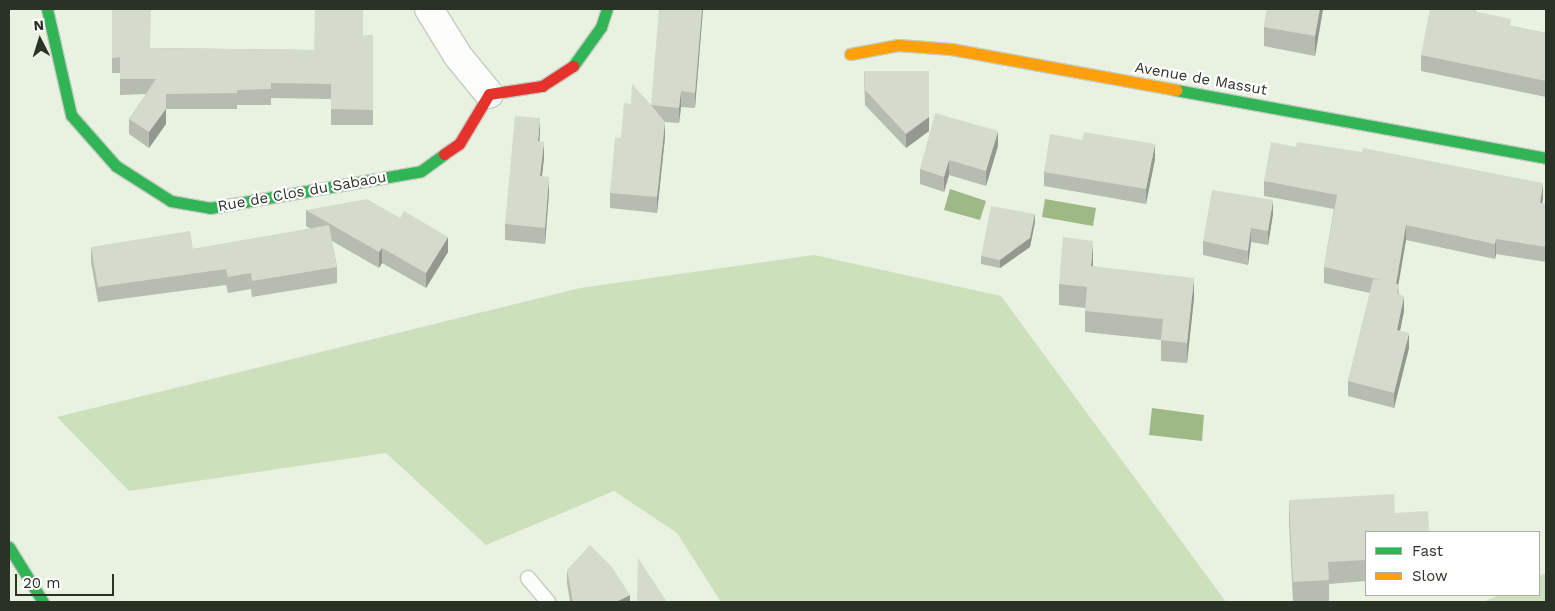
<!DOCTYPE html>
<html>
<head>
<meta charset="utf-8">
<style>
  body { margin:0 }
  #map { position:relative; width:1555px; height:611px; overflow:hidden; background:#e9f2e1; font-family:"Work Sans",sans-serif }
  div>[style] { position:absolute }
  .green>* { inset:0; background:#cce0bc }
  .water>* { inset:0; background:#9eb986 }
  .roads { filter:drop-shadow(1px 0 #c5ccc0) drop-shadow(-1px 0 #c5ccc0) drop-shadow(0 1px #c5ccc0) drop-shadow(0 -1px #c5ccc0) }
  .lane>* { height:14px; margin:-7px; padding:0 7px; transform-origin:7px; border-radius:7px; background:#fcfdfa }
  .street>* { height:28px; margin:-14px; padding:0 14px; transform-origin:14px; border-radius:14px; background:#fcfdfa }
  .fast>* { height:11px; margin:-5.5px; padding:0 5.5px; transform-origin:5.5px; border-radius:5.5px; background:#30b455 }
  .slow>* { height:11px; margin:-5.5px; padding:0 5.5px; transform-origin:5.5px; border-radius:5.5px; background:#ff9f0a }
  .jam>* { height:11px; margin:-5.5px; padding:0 5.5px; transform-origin:5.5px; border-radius:5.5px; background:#e5322d }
  .wall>* { inset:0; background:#b6bcb0 }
  .shaded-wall>* { inset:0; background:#949990 }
  .building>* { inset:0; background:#d4dbcd }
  span { translate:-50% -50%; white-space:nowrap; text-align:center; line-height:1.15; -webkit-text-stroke:4.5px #fff; paint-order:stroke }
  .street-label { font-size:15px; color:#2a3125 }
  .frame { position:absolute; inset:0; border:10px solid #2a3125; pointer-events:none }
  .legend { position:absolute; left:1365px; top:531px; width:175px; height:65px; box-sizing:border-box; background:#fff; border:1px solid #aaada8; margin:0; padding:6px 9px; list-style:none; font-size:15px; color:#2a3125 }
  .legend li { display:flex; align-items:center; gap:10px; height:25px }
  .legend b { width:25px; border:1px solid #aaada8 }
  .north { position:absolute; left:15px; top:15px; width:50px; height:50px; -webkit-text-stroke:4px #fff; paint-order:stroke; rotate:355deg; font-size:14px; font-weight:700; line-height:20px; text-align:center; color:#2a3125 }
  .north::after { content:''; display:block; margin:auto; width:18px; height:22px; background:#2a3125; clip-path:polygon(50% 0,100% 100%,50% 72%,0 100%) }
  .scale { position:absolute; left:15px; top:574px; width:99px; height:22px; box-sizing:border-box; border:2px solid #2a3125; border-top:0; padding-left:6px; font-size:15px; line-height:18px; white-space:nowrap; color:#2a3125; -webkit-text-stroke:4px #fff; paint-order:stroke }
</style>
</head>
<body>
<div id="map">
  <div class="green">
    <div style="clip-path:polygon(814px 255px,1001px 296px,1226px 602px,721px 602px,677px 533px,614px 491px,486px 545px,386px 453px,129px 491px,57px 417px,580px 288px)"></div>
    <div style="clip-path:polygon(1546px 573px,1546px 602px,1483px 602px,1499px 595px,1539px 595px,1539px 576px)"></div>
  </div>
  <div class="water">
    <div style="clip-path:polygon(950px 189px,986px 201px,980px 220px,944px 210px)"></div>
    <div style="clip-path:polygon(1045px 199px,1096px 208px,1093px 226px,1042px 217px)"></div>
    <div style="clip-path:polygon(1152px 408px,1204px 415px,1202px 441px,1149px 435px)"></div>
  </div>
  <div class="roads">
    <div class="lane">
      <div style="left:528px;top:578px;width:31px;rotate:50deg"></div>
    </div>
    <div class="street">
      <div style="left:429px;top:9px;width:55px;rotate:58.3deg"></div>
      <div style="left:458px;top:56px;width:49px;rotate:50.8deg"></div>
    </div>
    <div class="fast">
      <div style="left:47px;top:9px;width:109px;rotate:77.2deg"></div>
      <div style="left:71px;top:115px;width:68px;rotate:48.6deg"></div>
      <div style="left:116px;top:166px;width:65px;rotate:32.5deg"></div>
      <div style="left:171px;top:201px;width:40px;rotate:10deg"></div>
      <div style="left:210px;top:208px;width:214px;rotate:-9.9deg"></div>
      <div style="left:421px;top:171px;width:29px;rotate:-36deg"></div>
      <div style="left:573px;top:66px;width:48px;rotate:-54.3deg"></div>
      <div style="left:601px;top:27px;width:19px;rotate:-72deg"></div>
      <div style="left:1176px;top:90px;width:376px;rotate:10.4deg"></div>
      <div style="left:9px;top:547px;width:65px;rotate:58.3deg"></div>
    </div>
    <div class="slow">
      <div style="left:850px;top:54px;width:49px;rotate:-10.6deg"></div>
      <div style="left:898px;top:45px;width:53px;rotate:4.3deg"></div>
      <div style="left:951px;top:49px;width:229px;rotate:10.3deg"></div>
    </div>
    <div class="jam">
      <div style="left:444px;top:154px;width:18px;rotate:-34deg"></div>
      <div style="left:459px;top:144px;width:58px;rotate:-59deg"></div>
      <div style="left:489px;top:94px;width:54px;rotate:-8.6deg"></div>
      <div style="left:542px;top:86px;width:37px;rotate:-33deg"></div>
    </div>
  </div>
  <div class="wall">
    <div style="clip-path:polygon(112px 9px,150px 48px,314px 50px,363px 36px,373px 35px,373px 125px,331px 125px,331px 99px,271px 98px,271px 105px,237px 105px,237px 109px,166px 109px,166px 124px,149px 148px,129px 134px,129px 119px,146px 94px,120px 95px,120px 73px,112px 73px)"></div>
    <div style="clip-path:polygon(703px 9px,695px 108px,681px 107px,679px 123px,665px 122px,665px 137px,657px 213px,610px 208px,610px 193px,621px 138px,651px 105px)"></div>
    <div style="clip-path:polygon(1267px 9px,1323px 9px,1315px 56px,1264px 46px,1264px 27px)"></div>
    <div style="clip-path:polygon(1475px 9px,1475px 11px,1511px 26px,1546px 33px,1546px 97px,1421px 71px,1421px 55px)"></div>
    <div style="clip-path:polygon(864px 71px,929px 131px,906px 148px,865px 105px)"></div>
    <div style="clip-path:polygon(540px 133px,539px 141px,544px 158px,542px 176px,549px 193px,545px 244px,505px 240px,505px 224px)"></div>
    <div style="clip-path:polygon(998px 146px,986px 186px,949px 175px,944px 192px,920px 184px,920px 169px)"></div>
    <div style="clip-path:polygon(1155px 159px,1146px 204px,1044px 186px,1044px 172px)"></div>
    <div style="clip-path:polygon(1264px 181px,1543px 198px,1542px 204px,1546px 204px,1546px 262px,1496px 254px,1495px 259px,1406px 240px,1398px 284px,1399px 294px,1404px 311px,1400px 331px,1409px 348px,1394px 408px,1348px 396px,1348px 381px,1370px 293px,1324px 283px,1324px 267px,1334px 209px,1264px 196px)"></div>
    <div style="clip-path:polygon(306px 210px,448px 252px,426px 288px,382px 263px,379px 268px,332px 241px,337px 267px,337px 283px,252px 297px,251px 289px,228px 293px,226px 285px,98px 302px,91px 262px,91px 247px,193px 249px,311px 229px,306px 226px)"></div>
    <div style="clip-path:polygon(1273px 214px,1268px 245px,1251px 242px,1248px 265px,1203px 255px,1203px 241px)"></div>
    <div style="clip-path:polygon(1035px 222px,1030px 247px,1000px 268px,981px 264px,981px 256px)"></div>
    <div style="clip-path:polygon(1093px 262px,1093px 266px,1194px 298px,1187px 363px,1161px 361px,1161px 340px,1085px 332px,1085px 308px,1059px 305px,1059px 284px)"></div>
    <div style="clip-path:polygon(1289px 500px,1366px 532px,1366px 581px,1329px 584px,1329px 602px,1293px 602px,1289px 522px)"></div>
    <div style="clip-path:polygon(567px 570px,630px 602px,570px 602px,567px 583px)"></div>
  </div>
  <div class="shaded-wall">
    <div style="clip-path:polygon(702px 9px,703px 9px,695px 108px,695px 93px)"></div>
    <div style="clip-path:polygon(1320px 9px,1323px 9px,1315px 56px,1315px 36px)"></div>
    <div style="clip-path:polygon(929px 71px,929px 131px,906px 148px,906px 134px)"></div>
    <div style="clip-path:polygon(681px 91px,681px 107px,679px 123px,679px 108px)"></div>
    <div style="clip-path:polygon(166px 94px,166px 124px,149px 148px,149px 132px)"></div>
    <div style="clip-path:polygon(540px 118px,540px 133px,538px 157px,538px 141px)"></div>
    <div style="clip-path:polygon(665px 122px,665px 137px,657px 213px,657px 197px)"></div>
    <div style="clip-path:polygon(998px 131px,998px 146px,986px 186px,986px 171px)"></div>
    <div style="clip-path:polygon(544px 142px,544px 158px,540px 192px,540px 176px)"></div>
    <div style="clip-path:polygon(1155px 144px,1155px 159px,1146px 204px,1146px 189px)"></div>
    <div style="clip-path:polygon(949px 160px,949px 175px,944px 192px,944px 177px)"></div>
    <div style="clip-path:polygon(549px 177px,549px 193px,545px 244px,545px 228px)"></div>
    <div style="clip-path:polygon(1543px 183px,1543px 198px,1540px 218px,1540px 203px)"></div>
    <div style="clip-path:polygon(1273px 200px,1273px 214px,1268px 245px,1268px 231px)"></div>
    <div style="clip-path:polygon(1035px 214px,1035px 222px,1030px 247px,1000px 268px,1000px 260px)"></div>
    <div style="clip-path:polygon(1406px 225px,1406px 240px,1396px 299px,1396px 284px)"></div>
    <div style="clip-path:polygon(1251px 228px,1251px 242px,1248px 265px,1248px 251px)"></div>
    <div style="clip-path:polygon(448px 237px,448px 252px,426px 288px,426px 273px)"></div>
    <div style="clip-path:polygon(1496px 239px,1496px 254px,1495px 259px,1495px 244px)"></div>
    <div style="clip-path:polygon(1093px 241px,1093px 262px,1091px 286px,1091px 266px)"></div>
    <div style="clip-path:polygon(382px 248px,382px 263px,379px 268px,379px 252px)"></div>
    <div style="clip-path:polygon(1194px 278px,1194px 298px,1187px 363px,1187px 343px)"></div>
    <div style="clip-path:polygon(1404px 296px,1404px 311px,1397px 345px,1397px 330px)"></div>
    <div style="clip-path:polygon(1409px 333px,1409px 348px,1394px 408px,1394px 393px)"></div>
    <div style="clip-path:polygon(630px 595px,630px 602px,616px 602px)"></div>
  </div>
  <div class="building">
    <div style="clip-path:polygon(112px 9px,151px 9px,150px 48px,314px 50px,315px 9px,363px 9px,363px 36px,373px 35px,373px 110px,331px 109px,331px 84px,271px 83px,271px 89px,237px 90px,237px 93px,166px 94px,166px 109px,149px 132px,129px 119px,156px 79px,120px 79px,120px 57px,112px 58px)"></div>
    <div style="clip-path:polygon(659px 9px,702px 9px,695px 93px,681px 91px,679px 108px,651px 105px,665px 122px,657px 197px,610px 193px,615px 137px,621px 138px,624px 103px,631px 104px,632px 84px,651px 105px)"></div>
    <div style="clip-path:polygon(1267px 9px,1320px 9px,1315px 36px,1264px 27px)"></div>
    <div style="clip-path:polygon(1430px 9px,1475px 9px,1474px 11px,1511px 19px,1510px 26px,1546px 33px,1545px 41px,1546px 42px,1546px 81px,1421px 55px)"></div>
    <div style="clip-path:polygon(864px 71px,929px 71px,929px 117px,906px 134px,865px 90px)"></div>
    <div style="clip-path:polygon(935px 113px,998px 131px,986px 171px,949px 160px,944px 177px,920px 169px)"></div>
    <div style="clip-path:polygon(515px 116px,540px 118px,538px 141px,544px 142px,540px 176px,549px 177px,545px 228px,505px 224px)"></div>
    <div style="clip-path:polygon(1084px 132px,1155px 144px,1146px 189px,1044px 172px,1050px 134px,1082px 140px)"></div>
    <div style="clip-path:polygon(1271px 142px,1296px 147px,1297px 142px,1362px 152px,1363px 148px,1543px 183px,1540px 203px,1546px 204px,1546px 247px,1496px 239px,1495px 244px,1406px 225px,1396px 284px,1399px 284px,1397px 293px,1404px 296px,1397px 330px,1409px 333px,1394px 393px,1348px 381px,1373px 279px,1385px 281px,1324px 267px,1337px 195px,1264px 181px)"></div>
    <div style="clip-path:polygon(1212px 190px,1273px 200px,1268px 231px,1251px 228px,1248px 251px,1203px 241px)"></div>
    <div style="clip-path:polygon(367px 199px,400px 218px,404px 211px,448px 237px,426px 273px,382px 248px,379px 252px,306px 210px)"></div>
    <div style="clip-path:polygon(991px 206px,1035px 214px,1030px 238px,1000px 260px,981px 256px)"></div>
    <div style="clip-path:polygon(329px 225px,337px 267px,252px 281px,251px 273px,228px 277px,226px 269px,98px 287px,91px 247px,190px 231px,193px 249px)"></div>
    <div style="clip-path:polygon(1063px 237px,1093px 241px,1091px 266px,1194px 278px,1187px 343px,1161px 340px,1163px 319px,1085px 311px,1087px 287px,1059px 284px)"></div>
    <div style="clip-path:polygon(1394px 494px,1395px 513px,1428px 511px,1429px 532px,1366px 532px,1366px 560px,1328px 562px,1329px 580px,1293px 582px,1289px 500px)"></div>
    <div style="clip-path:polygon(590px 545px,612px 567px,630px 595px,616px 602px,573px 602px,567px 570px)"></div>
    <div style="clip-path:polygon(638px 558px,667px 602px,637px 602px)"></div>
  </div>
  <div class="street-label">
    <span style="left:1201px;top:79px;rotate:10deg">Avenue de Massut</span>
    <span style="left:302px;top:192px;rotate:-10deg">Rue de Clos du Sabaou</span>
  </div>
  <div class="frame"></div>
  <ul class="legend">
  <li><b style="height:6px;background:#30b455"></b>Fast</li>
  <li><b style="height:6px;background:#ff9f0a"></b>Slow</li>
  </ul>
  <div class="north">N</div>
  <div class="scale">20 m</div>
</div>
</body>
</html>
